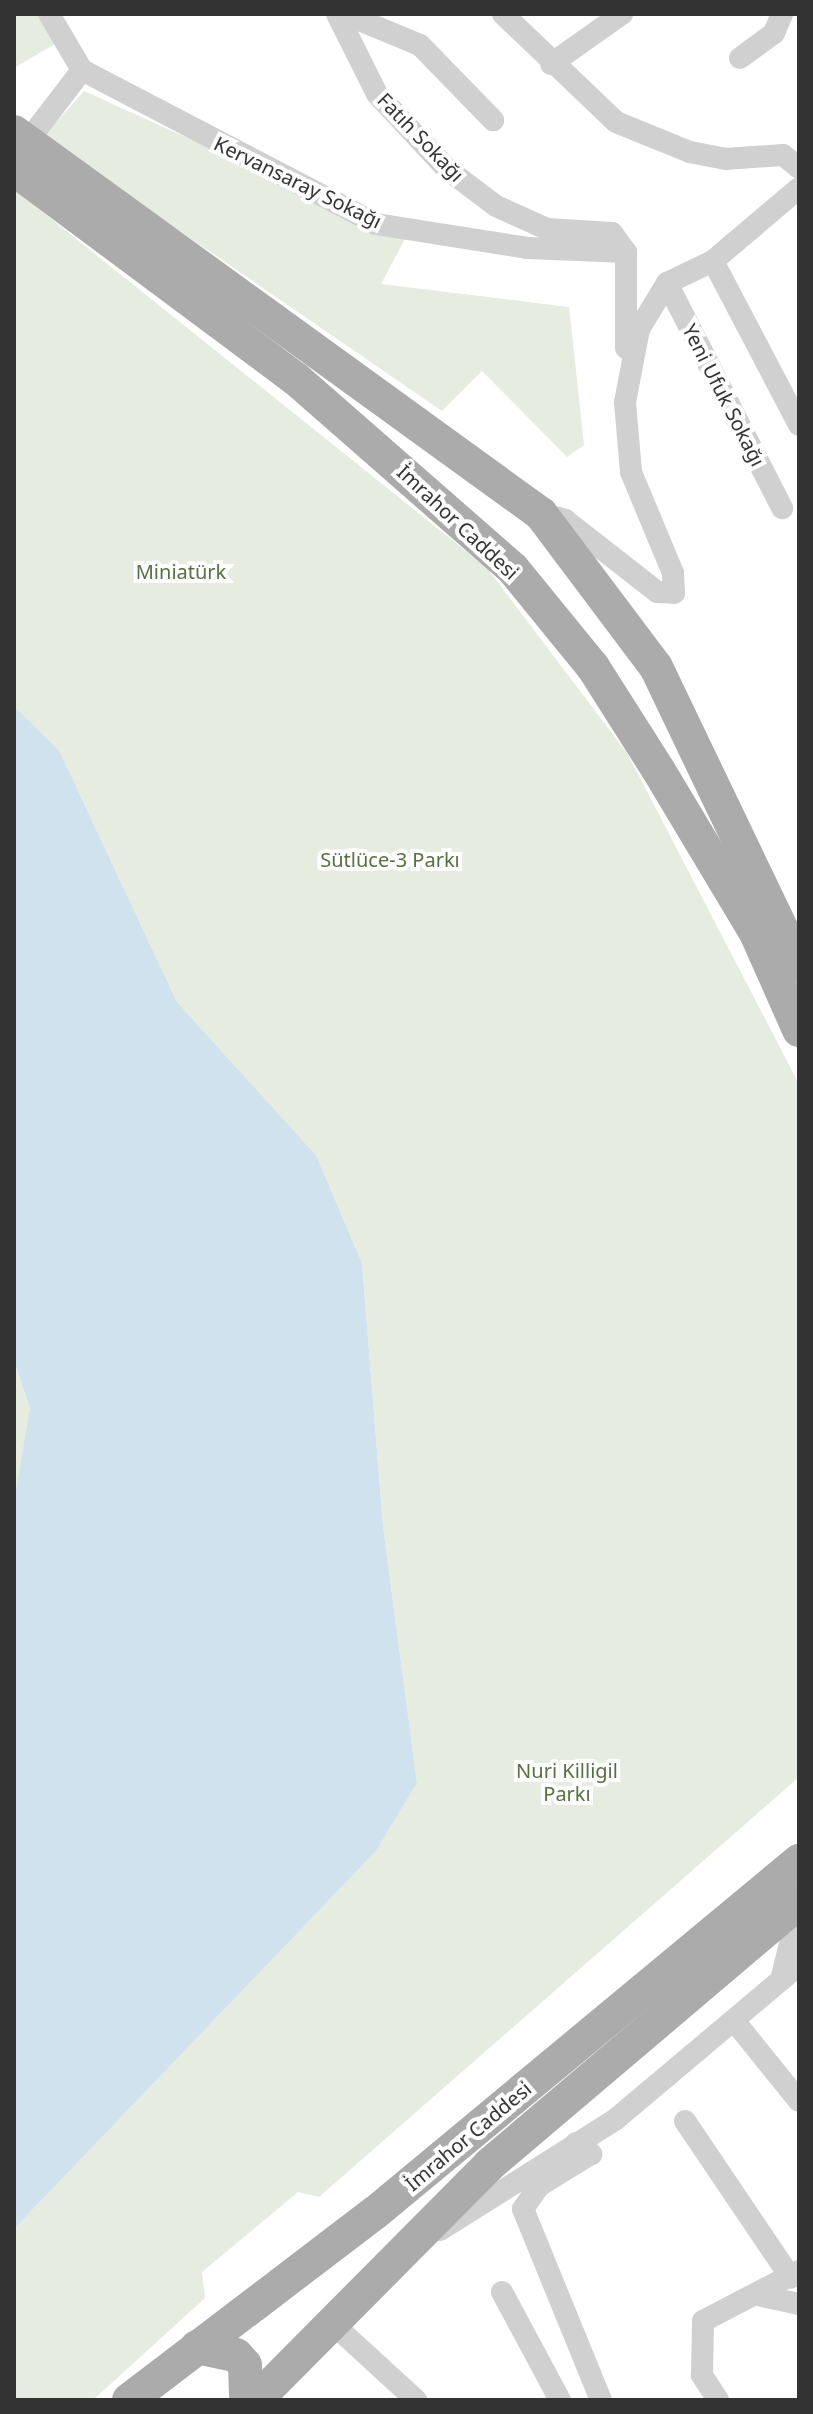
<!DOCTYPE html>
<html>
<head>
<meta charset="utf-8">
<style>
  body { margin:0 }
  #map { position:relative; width:813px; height:2414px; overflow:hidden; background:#fff; font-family:"Noto Sans",sans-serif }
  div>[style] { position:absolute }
  .green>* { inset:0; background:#e6ecdf }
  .water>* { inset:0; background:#cfe2ee }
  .street>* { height:22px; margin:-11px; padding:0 11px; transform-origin:11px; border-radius:11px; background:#d0d0d0 }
  .primary>* { height:34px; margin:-17px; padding:0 17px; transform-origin:17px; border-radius:17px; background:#ababab }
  span { translate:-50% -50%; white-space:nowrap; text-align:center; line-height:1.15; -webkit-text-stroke:8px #fff; paint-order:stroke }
  .street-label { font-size:20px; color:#333 }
  .park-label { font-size:20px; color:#56703f }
  .frame { position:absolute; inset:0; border:16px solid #333; pointer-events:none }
</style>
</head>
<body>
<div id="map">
  <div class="green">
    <div style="clip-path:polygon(14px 14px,40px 14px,55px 44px,14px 68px)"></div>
    <div style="clip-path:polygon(84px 91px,406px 237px,381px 284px,569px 307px,584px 445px,567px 457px,482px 371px,442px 411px,43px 137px)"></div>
    <div style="clip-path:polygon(14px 189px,487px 568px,627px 753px,799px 1084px,799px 1777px,319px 2197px,298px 2192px,202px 2272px,205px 2298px,93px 2400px,14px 2400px,14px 2229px,376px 1851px,417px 1783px,383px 1526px,362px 1263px,316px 1155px,177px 1002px,59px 750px,14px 706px)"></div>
    <div style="clip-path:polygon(14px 1361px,31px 1413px,14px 1502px)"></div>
  </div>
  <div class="water">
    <div style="clip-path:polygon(14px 706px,59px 750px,177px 1002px,316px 1155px,362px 1263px,383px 1526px,417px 1783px,376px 1851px,14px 2229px,14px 1502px,30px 1409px,14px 1361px)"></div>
  </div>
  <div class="street">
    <div style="left:49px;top:14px;width:65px;rotate:59.5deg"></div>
    <div style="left:337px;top:14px;width:89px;rotate:63.4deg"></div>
    <div style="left:377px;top:94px;width:103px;rotate:47deg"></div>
    <div style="left:447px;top:169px;width:61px;rotate:37.1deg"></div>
    <div style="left:496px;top:206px;width:56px;rotate:24.3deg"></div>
    <div style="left:547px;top:229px;width:65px;rotate:3.5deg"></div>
    <div style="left:612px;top:233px;width:24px;rotate:54deg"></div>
    <div style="left:345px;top:14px;width:81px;rotate:22.5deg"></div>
    <div style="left:420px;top:45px;width:105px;rotate:45.8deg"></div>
    <div style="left:503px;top:14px;width:156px;rotate:43.7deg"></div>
    <div style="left:616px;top:122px;width:80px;rotate:22.1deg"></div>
    <div style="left:690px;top:152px;width:36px;rotate:11deg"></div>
    <div style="left:725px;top:159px;width:58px;rotate:-3.9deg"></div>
    <div style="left:783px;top:155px;width:21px;rotate:39deg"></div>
    <div style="left:740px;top:58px;width:42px;rotate:-36.3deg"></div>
    <div style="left:774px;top:33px;width:21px;rotate:-67deg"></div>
    <div style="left:551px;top:64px;width:87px;rotate:-35.2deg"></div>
    <div style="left:27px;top:142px;width:91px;rotate:-52.6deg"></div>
    <div style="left:82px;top:70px;width:332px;rotate:27.6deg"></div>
    <div style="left:376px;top:224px;width:153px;rotate:9deg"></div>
    <div style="left:527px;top:248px;width:99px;rotate:2.3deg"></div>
    <div style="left:713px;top:261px;width:185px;rotate:62.3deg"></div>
    <div style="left:667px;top:283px;width:253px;rotate:62.9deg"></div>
    <div style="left:626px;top:348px;width:96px;rotate:-90deg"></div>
    <div style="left:543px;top:514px;width:23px;rotate:15deg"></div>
    <div style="left:565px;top:520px;width:117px;rotate:38deg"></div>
    <div style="left:657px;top:592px;width:17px;rotate:3deg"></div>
    <div style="left:674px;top:593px;width:20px;rotate:-93deg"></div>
    <div style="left:673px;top:573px;width:109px;rotate:-112.6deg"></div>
    <div style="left:631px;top:472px;width:70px;rotate:-94.9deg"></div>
    <div style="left:625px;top:402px;width:74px;rotate:-79.1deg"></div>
    <div style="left:639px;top:329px;width:54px;rotate:-58.7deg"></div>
    <div style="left:667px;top:283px;width:51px;rotate:-25.6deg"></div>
    <div style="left:713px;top:261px;width:113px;rotate:-40.3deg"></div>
    <div style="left:781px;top:1980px;width:74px;rotate:-76deg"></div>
    <div style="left:736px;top:2023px;width:100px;rotate:51.1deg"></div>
    <div style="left:685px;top:2121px;width:189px;rotate:56deg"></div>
    <div style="left:576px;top:2143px;width:19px;rotate:36deg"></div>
    <div style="left:591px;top:2154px;width:61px;rotate:148.4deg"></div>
    <div style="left:539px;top:2186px;width:28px;rotate:125deg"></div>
    <div style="left:523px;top:2209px;width:206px;rotate:67.8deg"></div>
    <div style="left:440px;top:2230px;width:208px;rotate:-32.2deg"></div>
    <div style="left:616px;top:2119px;width:239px;rotate:-40.1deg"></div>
    <div style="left:502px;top:2292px;width:123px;rotate:61.8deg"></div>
    <div style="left:762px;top:2296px;width:38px;rotate:12deg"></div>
    <div style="left:333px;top:2324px;width:113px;rotate:42.5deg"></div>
    <div style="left:718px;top:2400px;width:30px;rotate:-123deg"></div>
    <div style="left:702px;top:2375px;width:54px;rotate:-88.9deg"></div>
    <div style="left:703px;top:2321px;width:108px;rotate:-27.5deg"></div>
  </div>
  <div class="primary">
    <div style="left:14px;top:132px;width:651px;rotate:35.94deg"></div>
    <div style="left:541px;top:514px;width:191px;rotate:53.1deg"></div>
    <div style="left:656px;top:667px;width:331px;rotate:64.4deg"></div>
    <div style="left:14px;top:169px;width:352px;rotate:36.7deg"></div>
    <div style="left:296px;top:379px;width:288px;rotate:41.2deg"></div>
    <div style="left:513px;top:569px;width:127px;rotate:50.8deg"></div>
    <div style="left:593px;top:667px;width:123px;rotate:57.6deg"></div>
    <div style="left:659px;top:771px;width:191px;rotate:59.1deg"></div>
    <div style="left:757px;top:935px;width:104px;rotate:66.1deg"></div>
    <div style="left:197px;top:2347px;width:40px;rotate:12deg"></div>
    <div style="left:236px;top:2355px;width:13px;rotate:48deg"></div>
    <div style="left:245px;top:2365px;width:35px;rotate:88deg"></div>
    <div style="left:129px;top:2400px;width:310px;rotate:-37.3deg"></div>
    <div style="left:376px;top:2212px;width:550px;rotate:-39.69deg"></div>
    <div style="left:256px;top:2400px;width:331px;rotate:-45.2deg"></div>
    <div style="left:489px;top:2165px;width:407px;rotate:-40.3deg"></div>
  </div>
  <div class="street-label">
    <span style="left:421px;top:137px;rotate:46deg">Fatıh Sokağı</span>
    <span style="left:298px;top:182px;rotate:26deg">Kervansaray Sokağı</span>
    <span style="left:724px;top:395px;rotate:63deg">Yeni Ufuk Sokağı</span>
    <span style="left:458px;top:522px;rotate:43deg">İmrahor Caddesi</span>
    <span style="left:468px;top:2136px;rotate:-40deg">İmrahor Caddesi</span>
  </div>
  <div class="park-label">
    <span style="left:181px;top:571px">Miniatürk</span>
    <span style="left:390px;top:859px">Sütlüce-3 Parkı</span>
    <span style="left:567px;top:1782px">Nuri Killigil<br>Parkı</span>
  </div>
  <div class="frame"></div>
</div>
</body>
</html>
